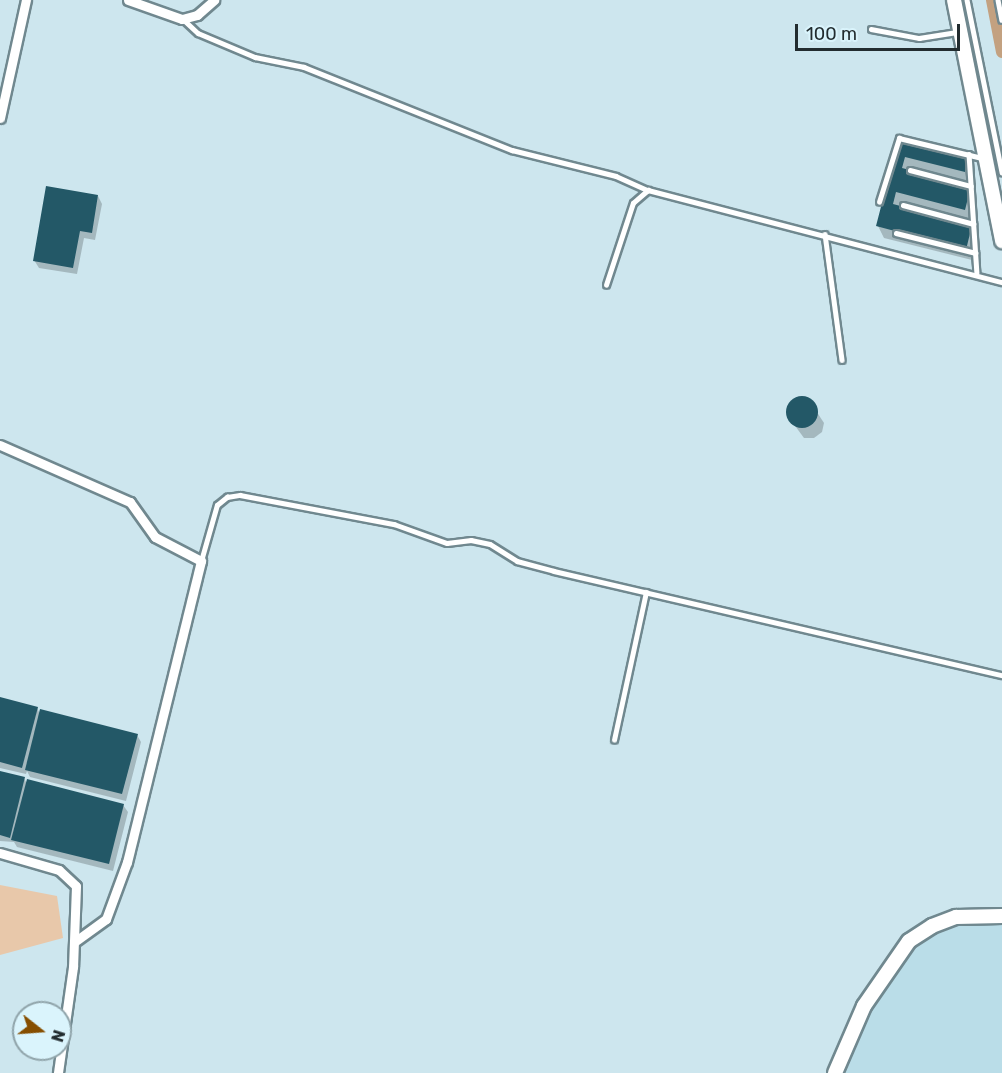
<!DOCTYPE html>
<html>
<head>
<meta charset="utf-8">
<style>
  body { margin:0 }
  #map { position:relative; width:1002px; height:1073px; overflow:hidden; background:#cde6ee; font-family:Rubik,sans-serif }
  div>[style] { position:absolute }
  .built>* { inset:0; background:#badde8 }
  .green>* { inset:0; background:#e8c8aa }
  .shadow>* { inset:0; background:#0003 }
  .canal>* { height:12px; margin:-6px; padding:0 6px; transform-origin:6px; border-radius:6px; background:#c3a180 }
  .building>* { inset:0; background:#235867 }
  .round { border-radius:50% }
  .roads { filter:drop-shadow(2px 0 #70888f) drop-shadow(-2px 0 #70888f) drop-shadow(0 2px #70888f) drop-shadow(0 -2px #70888f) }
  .lane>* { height:4.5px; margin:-2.25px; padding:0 2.25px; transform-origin:2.25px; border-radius:2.25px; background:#fff }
  .street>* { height:9px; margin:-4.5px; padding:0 4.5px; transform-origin:4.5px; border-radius:4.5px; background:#fff }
  .secondary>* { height:14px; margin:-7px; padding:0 7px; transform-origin:7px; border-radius:7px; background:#fff }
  span { translate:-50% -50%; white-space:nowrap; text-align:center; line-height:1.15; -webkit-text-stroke:6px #daf4fc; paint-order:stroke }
  .north { position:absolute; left:12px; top:1001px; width:60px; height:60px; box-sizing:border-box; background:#daf4fc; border:2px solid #90a4aa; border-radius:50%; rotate:107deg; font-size:16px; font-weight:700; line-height:24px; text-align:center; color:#222c2f }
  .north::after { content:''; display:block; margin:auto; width:21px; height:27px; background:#864e00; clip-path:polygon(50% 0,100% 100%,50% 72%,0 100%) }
  .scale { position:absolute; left:795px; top:24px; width:165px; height:27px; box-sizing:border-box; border:3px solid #222c2f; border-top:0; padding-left:8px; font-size:18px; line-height:21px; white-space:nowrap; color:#222c2f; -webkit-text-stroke:4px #daf4fc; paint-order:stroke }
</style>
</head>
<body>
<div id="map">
  <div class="built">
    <div style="clip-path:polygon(1002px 921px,1002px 1073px,840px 1073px,869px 1009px,912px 943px,956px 922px)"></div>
  </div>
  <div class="green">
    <div style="clip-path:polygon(0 885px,57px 896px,63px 938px,0 955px)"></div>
  </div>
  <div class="shadow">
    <div style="clip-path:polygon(899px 142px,967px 160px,974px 171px,971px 183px,911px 167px,910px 172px,970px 188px,976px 199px,971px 221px,902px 203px,901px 208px,971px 226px,978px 238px,972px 260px,884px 238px,878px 226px)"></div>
    <div style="clip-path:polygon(98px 196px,102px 204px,95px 240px,84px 238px,77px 274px,39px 268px,34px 260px)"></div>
    <div style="clip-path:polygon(801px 398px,809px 400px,824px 423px,822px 432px,814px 438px,804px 438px,790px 419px,790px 405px)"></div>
    <div style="clip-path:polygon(0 699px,37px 708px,40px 714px,137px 735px,141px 742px,126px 801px,30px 777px,27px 771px,26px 774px,0 768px)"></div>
    <div style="clip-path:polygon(0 772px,24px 778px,27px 784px,123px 805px,128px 812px,113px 871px,17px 847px,14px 842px,0 841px)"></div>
  </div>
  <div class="canal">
    <div style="left:992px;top:0;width:53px;rotate:79.1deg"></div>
  </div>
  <div class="building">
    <div style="clip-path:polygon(898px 141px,968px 159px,965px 172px,905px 157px,902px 168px,971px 186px,965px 210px,896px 192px,893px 204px,972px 225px,966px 250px,876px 226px)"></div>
    <div style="clip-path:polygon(46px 186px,98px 195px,92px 233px,80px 231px,73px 268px,33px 261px)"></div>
    <div class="round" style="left:786px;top:396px;width:32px;height:32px"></div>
    <div style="clip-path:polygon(0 697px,38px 707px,22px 768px,0 762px)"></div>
    <div style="clip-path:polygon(40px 709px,138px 734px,122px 794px,25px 770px)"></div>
    <div style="clip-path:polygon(0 771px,25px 777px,10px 838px,0 835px)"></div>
    <div style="clip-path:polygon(27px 779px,124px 804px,109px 864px,11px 840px)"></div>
  </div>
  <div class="roads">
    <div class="lane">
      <div style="left:967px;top:0;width:176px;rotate:78.5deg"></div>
      <div style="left:998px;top:0;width:20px;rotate:79deg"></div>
      <div style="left:184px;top:20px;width:19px;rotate:43deg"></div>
      <div style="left:198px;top:33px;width:62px;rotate:22.8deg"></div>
      <div style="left:255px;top:57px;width:50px;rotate:11.5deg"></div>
      <div style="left:304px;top:67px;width:224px;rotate:21.8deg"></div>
      <div style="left:512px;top:150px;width:107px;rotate:14deg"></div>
      <div style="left:616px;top:176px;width:35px;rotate:24deg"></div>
      <div style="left:871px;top:29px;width:49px;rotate:10.6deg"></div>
      <div style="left:919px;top:38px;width:38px;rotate:-9deg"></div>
      <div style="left:969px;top:154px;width:119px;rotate:86.2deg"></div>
      <div style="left:910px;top:170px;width:63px;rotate:14.7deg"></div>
      <div style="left:879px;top:202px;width:67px;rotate:-72.6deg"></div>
      <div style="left:899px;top:138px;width:85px;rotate:13.5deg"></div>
      <div style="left:903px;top:205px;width:73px;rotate:15deg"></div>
      <div style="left:896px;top:233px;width:82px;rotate:14deg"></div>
      <div style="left:825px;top:234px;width:127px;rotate:82.3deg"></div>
      <div style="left:606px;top:285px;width:86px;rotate:-71.8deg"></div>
      <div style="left:633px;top:203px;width:20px;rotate:-41deg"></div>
      <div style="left:648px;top:190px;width:366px;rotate:14.6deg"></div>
      <div style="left:201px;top:561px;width:58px;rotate:-74.1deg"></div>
      <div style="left:217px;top:505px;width:13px;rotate:-39deg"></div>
      <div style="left:227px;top:497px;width:13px;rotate:-9deg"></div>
      <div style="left:240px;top:495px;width:157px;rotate:10.7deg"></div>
      <div style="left:394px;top:524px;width:56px;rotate:19.7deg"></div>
      <div style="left:447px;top:543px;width:24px;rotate:-7deg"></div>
      <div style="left:471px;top:540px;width:19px;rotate:12deg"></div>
      <div style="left:490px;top:544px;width:32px;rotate:32deg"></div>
      <div style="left:517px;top:561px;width:38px;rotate:15deg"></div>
      <div style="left:554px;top:571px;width:460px;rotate:13.1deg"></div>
      <div style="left:614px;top:740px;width:151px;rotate:-77.8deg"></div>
    </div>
    <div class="street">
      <div style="left:128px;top:0;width:57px;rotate:19.4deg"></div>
      <div style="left:182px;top:19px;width:16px;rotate:-15deg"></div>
      <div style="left:197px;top:15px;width:23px;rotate:-41deg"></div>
      <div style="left:0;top:118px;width:121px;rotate:-77.6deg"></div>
      <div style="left:0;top:445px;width:142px;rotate:23.7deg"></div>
      <div style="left:130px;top:502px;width:43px;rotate:54.5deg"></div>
      <div style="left:155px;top:537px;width:52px;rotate:27.6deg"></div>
      <div style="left:201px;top:561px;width:310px;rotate:103.8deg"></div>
      <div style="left:127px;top:862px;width:61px;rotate:110.2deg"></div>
      <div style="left:106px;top:919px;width:39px;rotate:144deg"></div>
      <div style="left:0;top:853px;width:61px;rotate:16.1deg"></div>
      <div style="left:59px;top:870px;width:23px;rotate:43deg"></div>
      <div style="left:76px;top:886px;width:81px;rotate:92.1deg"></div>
      <div style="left:73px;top:967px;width:107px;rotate:98.1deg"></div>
    </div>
    <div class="secondary">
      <div style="left:954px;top:0;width:246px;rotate:78.7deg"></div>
      <div style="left:835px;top:1073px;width:73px;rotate:-66.6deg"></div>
      <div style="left:864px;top:1006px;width:79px;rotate:-55.3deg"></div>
      <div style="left:909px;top:941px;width:27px;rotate:-33deg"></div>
      <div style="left:932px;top:926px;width:26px;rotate:-21deg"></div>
      <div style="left:956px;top:917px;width:46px;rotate:-1.2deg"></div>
    </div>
  </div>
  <div class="north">N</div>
  <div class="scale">100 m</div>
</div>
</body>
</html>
